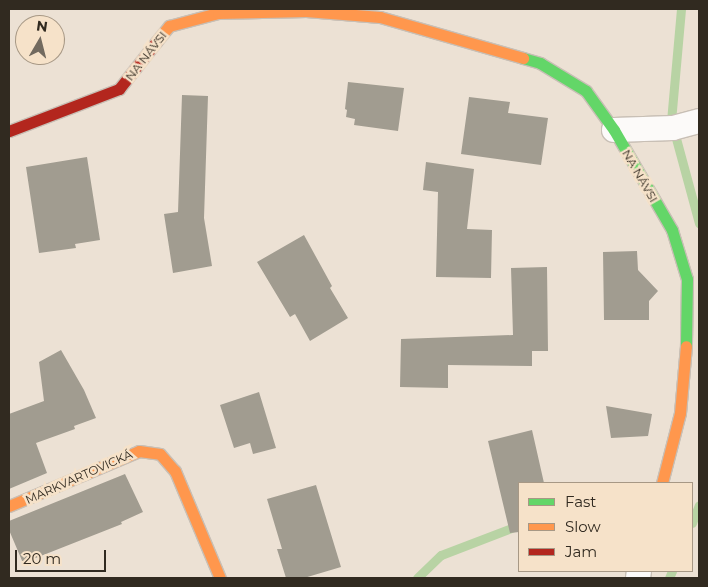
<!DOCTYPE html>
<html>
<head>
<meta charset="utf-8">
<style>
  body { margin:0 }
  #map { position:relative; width:708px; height:587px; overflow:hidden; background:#ece1d4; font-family:Montserrat,sans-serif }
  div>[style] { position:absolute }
  .stream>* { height:9px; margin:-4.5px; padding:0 4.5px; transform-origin:4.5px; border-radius:4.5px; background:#b8d3a4 }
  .building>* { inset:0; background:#a19c90 }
  .roads { filter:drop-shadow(1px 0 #c8bfb5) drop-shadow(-1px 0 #c8bfb5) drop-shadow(0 1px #c8bfb5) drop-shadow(0 -1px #c8bfb5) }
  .street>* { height:24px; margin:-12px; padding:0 12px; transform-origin:12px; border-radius:12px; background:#fcfaf9 }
  .fast>* { height:11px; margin:-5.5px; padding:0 5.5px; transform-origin:5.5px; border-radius:5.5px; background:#63d668 }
  .slow>* { height:11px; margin:-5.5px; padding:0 5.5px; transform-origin:5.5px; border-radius:5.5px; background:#ff974d }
  .jam>* { height:11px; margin:-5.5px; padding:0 5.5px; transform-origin:5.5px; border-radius:5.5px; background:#b3261e }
  span { translate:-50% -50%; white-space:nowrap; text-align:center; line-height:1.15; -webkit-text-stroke:5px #f6e2c9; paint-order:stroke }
  .street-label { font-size:12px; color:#312a20 }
  .frame { position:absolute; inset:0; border:10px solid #312a20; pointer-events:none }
  .legend { position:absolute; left:518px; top:482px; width:175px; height:90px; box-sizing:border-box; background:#f6e2c9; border:1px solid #a79885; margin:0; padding:6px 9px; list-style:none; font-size:15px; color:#312a20 }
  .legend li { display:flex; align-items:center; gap:10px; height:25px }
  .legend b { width:25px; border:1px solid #a79885 }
  .north { position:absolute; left:15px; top:15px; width:50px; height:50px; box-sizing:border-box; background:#f6e2c9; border:1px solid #a79885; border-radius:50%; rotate:8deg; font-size:14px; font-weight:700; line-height:20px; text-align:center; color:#312a20 }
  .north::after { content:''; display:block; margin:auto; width:18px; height:22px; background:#726a5f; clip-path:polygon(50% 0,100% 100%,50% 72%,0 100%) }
  .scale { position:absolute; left:15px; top:550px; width:91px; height:22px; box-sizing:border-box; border:2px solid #312a20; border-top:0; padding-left:6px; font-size:15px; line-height:18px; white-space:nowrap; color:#312a20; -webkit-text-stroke:4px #f6e2c9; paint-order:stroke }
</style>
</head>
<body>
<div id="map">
  <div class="stream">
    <div style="left:681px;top:9px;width:111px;rotate:95.1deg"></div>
    <div style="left:671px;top:120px;width:107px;rotate:74.8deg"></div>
    <div style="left:692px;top:523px;width:19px;rotate:-69deg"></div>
    <div style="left:417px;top:578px;width:33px;rotate:-44deg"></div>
    <div style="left:441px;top:555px;width:84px;rotate:-21deg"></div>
    <div style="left:669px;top:578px;width:8px;rotate:-67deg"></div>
  </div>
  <div class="building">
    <div style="clip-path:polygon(348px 82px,404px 88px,398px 131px,354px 125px,355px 119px,346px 117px,347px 110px,345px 109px)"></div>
    <div style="clip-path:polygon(182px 95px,208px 96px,204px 218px,212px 266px,173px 273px,164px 214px,178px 212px)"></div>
    <div style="clip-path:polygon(469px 97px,510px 102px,508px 113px,548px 118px,541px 165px,461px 154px)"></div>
    <div style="clip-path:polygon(87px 157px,100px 240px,75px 244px,76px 248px,39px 253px,26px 167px)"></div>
    <div style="clip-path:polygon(426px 162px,474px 169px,467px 229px,492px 230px,491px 278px,436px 277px,438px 192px,423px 190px)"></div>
    <div style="clip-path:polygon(304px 235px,332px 286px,330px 288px,348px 318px,310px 341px,295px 314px,290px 317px,257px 262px)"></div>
    <div style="clip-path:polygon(637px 251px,638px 270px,658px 291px,649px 301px,649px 320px,604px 320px,603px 252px)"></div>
    <div style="clip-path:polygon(547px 267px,548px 351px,532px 351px,532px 366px,448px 365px,448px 388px,400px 387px,401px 339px,513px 335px,511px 268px)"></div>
    <div style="clip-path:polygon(61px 350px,84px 390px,96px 418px,74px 426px,75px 429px,36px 443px,47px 473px,9px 489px,9px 414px,44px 401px,39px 362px)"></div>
    <div style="clip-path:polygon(259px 392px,276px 448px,253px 454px,250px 443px,234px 448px,220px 405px)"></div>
    <div style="clip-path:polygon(606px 406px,652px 414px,648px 436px,611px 438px)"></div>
    <div style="clip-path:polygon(532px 430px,544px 483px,519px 483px,519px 532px,510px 533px,488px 441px)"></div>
    <div style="clip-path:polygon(125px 474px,143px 512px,121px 522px,122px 524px,23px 563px,9px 530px,9px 521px)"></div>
    <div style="clip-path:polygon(316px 485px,341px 567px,304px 578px,286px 578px,277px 549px,282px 549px,267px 499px)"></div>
  </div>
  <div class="roads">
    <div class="street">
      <div style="left:614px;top:130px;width:59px;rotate:-1.9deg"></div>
      <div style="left:673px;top:128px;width:27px;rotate:-15deg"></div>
      <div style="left:638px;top:578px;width:7px;rotate:-82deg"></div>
    </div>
    <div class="fast">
      <div style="left:523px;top:58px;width:18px;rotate:16deg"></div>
      <div style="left:540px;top:63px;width:54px;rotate:31.3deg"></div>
      <div style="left:586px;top:91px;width:48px;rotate:54.3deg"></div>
      <div style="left:614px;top:130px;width:116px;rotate:59.9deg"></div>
      <div style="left:672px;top:230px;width:51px;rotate:73deg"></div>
      <div style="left:687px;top:279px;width:67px;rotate:90.9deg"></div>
    </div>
    <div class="slow">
      <div style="left:156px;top:42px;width:21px;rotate:-51deg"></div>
      <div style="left:169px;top:26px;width:51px;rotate:-14.9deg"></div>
      <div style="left:218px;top:13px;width:88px;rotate:-1.3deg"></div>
      <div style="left:306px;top:11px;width:74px;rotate:4.6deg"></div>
      <div style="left:380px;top:17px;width:149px;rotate:16deg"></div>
      <div style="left:662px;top:483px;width:72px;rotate:-75.6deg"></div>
      <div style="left:680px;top:413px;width:67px;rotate:-84.9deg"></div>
      <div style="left:9px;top:506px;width:141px;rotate:-22.9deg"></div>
      <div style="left:139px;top:451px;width:21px;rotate:8deg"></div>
      <div style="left:160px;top:454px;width:23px;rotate:49deg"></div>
      <div style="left:175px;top:471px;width:116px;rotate:67.2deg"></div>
    </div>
    <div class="jam">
      <div style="left:9px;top:131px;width:118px;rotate:-20.9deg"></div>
      <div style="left:119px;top:89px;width:60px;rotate:-51.8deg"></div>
    </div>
  </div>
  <div class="street-label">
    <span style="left:146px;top:56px;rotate:-52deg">NA NÁVSI</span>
    <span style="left:640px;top:176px;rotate:60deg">NA NÁVSI</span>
    <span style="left:79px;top:477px;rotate:-24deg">MARKVARTOVICKÁ</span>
  </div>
  <div class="frame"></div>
  <ul class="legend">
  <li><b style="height:6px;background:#63d668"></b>Fast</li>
  <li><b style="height:6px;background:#ff974d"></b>Slow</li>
  <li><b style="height:6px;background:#b3261e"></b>Jam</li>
  </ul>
  <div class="north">N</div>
  <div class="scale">20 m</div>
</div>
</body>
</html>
